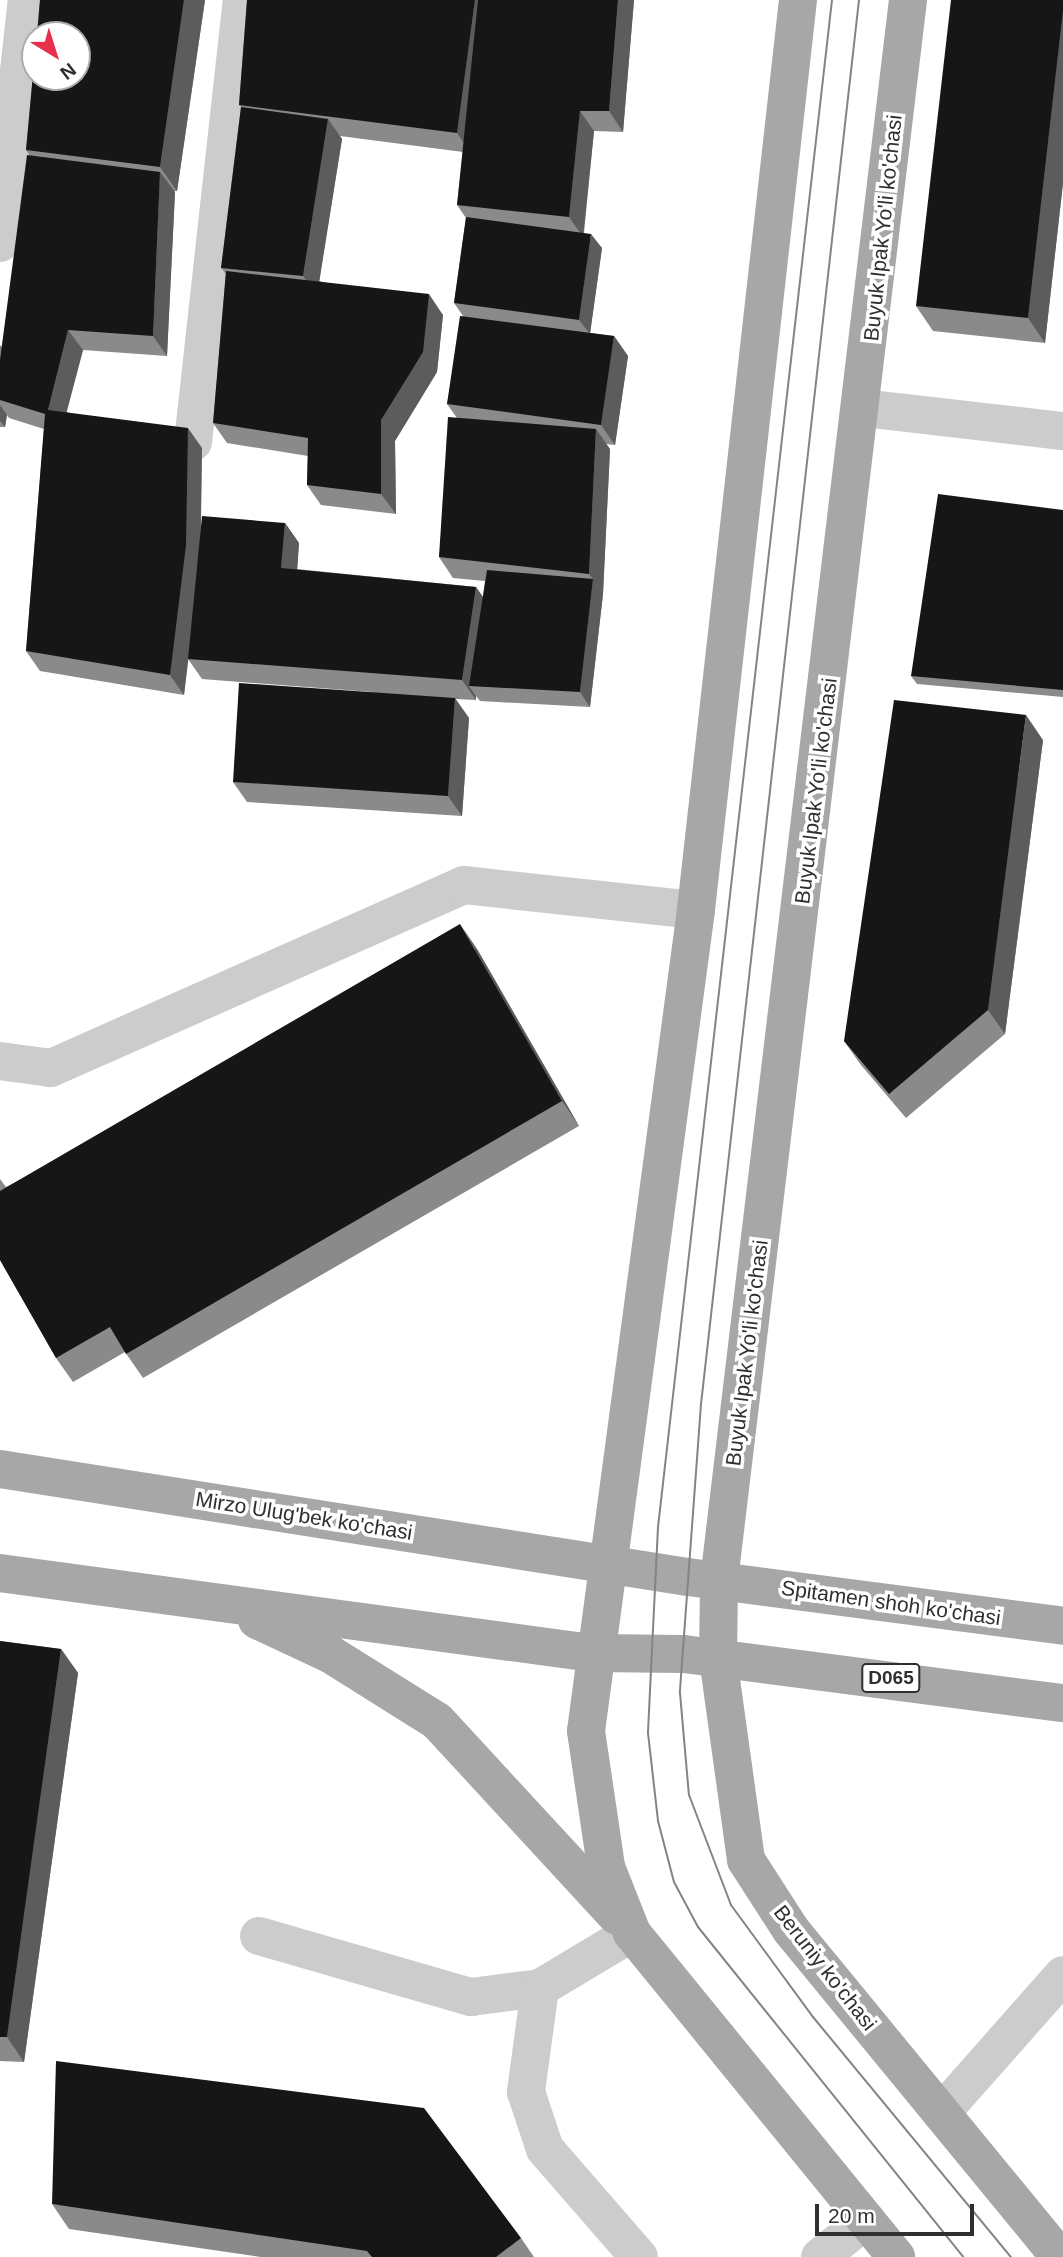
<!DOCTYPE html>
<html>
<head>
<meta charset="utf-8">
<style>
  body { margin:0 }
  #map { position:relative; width:1063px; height:2257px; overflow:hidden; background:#fff; font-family:Helvetica,sans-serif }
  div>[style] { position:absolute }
  .minor>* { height:38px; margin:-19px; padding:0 19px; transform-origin:19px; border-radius:19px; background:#ccc }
  .major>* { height:38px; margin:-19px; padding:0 19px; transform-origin:19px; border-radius:19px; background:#a7a7a7 }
  .tram>* { height:2px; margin:-1px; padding:0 1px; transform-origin:1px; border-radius:1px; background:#848484 }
  .wall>* { inset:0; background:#8a8a8a }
  .shaded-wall>* { inset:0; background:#5c5c5c }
  .building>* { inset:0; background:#161616 }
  span { translate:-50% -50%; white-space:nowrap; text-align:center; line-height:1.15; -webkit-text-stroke:7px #fff; paint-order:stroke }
  .shield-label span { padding:2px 5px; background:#fff; border:2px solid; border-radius:5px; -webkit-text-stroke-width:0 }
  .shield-label { font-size:19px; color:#2f2f2f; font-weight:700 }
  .street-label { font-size:21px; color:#2f2f2f }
  .north { position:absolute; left:21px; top:21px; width:70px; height:70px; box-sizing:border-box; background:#fff; border:2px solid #acacac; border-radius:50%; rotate:142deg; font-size:19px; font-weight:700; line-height:28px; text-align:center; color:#2f2f2f }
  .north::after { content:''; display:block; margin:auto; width:24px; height:32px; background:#e82f4c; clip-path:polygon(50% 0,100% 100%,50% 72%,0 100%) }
  .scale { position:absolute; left:815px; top:2204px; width:159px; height:32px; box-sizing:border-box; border:4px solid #2f2f2f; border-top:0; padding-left:9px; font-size:21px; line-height:24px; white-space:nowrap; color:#2f2f2f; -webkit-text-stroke:5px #fff; paint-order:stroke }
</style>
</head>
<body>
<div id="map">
  <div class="minor">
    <div style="left:0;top:243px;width:244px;rotate:-83.7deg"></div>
    <div style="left:863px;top:408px;width:201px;rotate:6.6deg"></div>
    <div style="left:193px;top:442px;width:445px;rotate:-83.7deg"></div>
    <div style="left:0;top:1061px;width:51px;rotate:7.8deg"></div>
    <div style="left:51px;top:1068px;width:452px;rotate:-23.9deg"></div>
    <div style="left:464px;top:885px;width:233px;rotate:6.2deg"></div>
    <div style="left:259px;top:1936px;width:221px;rotate:16.1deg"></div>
    <div style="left:471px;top:1997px;width:70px;rotate:-7.4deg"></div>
    <div style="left:540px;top:1988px;width:107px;rotate:-30.9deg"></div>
    <div style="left:540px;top:1988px;width:105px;rotate:97.7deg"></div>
    <div style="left:526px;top:2092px;width:60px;rotate:71.6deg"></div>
    <div style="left:545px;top:2149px;width:143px;rotate:49deg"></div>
    <div style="left:941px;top:2113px;width:184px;rotate:-48.5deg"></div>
    <div style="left:820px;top:2257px;width:59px;rotate:-38.8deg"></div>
  </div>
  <div class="major">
    <div style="left:798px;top:0;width:916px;rotate:96.4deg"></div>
    <div style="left:696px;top:910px;width:828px;rotate:97.63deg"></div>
    <div style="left:586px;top:1731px;width:137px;rotate:81.6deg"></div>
    <div style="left:606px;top:1867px;width:71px;rotate:68.5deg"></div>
    <div style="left:632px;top:1933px;width:418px;rotate:50.8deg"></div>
    <div style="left:908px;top:0;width:1592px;rotate:96.82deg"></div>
    <div style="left:719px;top:1581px;width:77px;rotate:90.7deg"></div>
    <div style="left:718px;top:1658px;width:204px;rotate:82.1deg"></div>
    <div style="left:746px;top:1860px;width:83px;rotate:57.3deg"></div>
    <div style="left:791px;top:1930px;width:423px;rotate:50.6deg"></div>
    <div style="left:0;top:1469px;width:696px;rotate:8.92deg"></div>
    <div style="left:688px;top:1577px;width:378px;rotate:7.4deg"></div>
    <div style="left:0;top:1573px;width:597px;rotate:7.7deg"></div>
    <div style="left:592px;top:1653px;width:92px;rotate:0.6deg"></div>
    <div style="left:684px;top:1654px;width:382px;rotate:7.4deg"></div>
    <div style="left:257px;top:1620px;width:81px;rotate:25deg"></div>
    <div style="left:330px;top:1654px;width:126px;rotate:32.1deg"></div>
    <div style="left:437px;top:1721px;width:265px;rotate:47.3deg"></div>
  </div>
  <div class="tram">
    <div style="left:832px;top:0;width:1537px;rotate:96.5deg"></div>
    <div style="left:658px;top:1527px;width:206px;rotate:92.8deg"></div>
    <div style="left:648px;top:1733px;width:89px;rotate:83.5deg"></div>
    <div style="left:658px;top:1821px;width:63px;rotate:75.3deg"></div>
    <div style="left:674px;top:1882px;width:51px;rotate:61.9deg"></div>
    <div style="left:698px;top:1927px;width:423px;rotate:51.2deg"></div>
    <div style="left:859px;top:0;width:1413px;rotate:96.42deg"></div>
    <div style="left:701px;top:1404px;width:290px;rotate:94.2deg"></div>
    <div style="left:680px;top:1693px;width:102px;rotate:85deg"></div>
    <div style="left:689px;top:1795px;width:118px;rotate:69.1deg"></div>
    <div style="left:731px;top:1905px;width:139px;rotate:53.8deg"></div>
    <div style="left:813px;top:2017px;width:311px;rotate:50.5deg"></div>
  </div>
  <div class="wall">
    <div style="clip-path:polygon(40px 0,205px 0,177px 191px,174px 191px,175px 192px,167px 356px,83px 350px,66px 412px,202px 448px,201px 525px,285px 523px,299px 543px,297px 569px,476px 587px,483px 597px,485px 581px,453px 578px,439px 557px,457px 418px,447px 404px,463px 316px,454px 303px,466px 218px,457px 205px,463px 152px,340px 136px,342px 139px,319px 281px,443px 315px,437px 372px,395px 441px,396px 514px,321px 505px,307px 485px,308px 456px,227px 443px,213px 423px,226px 274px,221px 268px,241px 107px,239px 105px,247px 0,634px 0,623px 132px,594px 131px,584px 233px,602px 248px,590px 333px,614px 336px,628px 356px,615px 445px,606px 444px,610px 449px,603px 594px,590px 707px,480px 701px,476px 696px,476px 700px,455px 699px,469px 718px,462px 816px,247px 802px,233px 782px,372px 692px,202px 679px,188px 659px,184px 695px,40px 671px,26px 651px,44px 429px,9px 418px,7px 415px,5px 427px,0 427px,0 345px,2px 347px,30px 156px,26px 150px)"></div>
    <div style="clip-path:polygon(1063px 0,1063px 183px,1045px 343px,933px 331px,916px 306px)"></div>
    <div style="clip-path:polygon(1063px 510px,1063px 697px,917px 684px,911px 676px)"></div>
    <div style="clip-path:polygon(1043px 740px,1005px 1034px,906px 1118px,861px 1065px,844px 1041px)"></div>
    <div style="clip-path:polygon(477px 949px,579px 1126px,143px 1378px,125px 1352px,73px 1382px,56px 1358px,0 1260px,0 1179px,6px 1187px)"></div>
    <div style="clip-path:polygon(0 1641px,61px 1649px,78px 1673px,24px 2062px,0 2061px)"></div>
    <div style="clip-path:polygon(52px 2204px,521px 2238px,534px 2257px,261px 2257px,69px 2229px)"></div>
  </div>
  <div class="shaded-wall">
    <div style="clip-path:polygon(184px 0,205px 0,177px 191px,160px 167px)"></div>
    <div style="clip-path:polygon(475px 0,491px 0,471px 153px,457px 133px)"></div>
    <div style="clip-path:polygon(618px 0,634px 0,623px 132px,609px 111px)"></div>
    <div style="clip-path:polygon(1063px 11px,1063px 183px,1045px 343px,1028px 318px)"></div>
    <div style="clip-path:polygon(580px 111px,594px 131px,583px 237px,569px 217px)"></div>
    <div style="clip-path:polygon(328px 119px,342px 139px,317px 296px,303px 276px)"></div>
    <div style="clip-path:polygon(160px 172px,175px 192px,167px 356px,153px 336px)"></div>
    <div style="clip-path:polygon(591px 234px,602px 248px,590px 334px,579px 320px)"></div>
    <div style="clip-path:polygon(429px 294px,443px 315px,437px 372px,395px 441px,396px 514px,381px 494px,381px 420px)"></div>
    <div style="clip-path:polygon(68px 330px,83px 350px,62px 430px,48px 410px)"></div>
    <div style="clip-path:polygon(614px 336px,628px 356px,615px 445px,601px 425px)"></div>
    <div style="clip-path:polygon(0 405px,7px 415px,5px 427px,0 421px)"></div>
    <div style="clip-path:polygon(188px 428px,202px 448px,200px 565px,184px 695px,170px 675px)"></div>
    <div style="clip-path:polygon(596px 429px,610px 449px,603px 594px,590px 707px,580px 692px,593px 579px,589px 574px)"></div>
    <div style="clip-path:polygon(285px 523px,299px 543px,296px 588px,281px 568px)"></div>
    <div style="clip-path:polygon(476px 587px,490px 607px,469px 686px,476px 696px,476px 700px,462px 680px)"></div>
    <div style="clip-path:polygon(455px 698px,469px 718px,462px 816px,448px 796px)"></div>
    <div style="clip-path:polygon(1026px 715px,1043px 740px,1005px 1034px,988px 1010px)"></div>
    <div style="clip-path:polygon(460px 924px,477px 949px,579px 1126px,562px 1101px)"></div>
    <div style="clip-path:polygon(61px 1649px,78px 1673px,24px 2062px,7px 2037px)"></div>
  </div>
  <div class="building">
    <div style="clip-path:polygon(40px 0,184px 0,160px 167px,26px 150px,35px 52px,35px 77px,77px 77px,77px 35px,37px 35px)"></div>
    <div style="clip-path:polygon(247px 0,475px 0,457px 133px,239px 105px)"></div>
    <div style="clip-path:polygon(478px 0,618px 0,609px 111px,580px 111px,569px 217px,457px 205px)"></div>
    <div style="clip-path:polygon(951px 0,1063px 0,1063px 11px,1028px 318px,916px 306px)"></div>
    <div style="clip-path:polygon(241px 107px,328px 119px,303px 276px,221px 268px)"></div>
    <div style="clip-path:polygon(27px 155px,160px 172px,153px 336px,68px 330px,48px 410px,188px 428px,186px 545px,170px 675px,26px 651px,45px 414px,0 400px,0 360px)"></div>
    <div style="clip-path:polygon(466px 217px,591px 234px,579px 320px,454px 303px)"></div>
    <div style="clip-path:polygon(226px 271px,429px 294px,423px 352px,381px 420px,381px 494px,307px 485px,308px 438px,213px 423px)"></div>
    <div style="clip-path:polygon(460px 316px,614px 336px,601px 425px,447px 404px)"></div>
    <div style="clip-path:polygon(448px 417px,596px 429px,589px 574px,439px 557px)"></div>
    <div style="clip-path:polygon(938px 494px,1063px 510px,1063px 690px,911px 676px)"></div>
    <div style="clip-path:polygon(202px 516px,285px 523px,281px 568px,476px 587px,462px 680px,188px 659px)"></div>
    <div style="clip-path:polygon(487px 570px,593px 579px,580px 692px,469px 686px)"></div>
    <div style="clip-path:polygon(239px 683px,455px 698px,448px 796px,233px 782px)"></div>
    <div style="clip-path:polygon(894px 700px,1026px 715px,988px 1010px,889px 1094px,844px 1041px)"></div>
    <div style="clip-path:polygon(460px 924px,562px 1101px,126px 1354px,110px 1327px,56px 1358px,0 1260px,0 1191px)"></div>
    <div style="clip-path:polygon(0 1641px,61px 1649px,7px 2037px,0 2037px)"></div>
    <div style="clip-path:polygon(56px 2061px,424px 2108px,521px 2238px,496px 2257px,372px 2257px,367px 2251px,52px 2204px)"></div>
  </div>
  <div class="shield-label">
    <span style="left:891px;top:1678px">D065</span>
  </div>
  <div class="street-label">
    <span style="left:883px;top:228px;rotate:-84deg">Buyuk Ipak Yo'li ko'chasi</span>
    <span style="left:816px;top:791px;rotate:-83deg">Buyuk Ipak Yo'li ko'chasi</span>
    <span style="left:747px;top:1353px;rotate:-83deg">Buyuk Ipak Yo'li ko'chasi</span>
    <span style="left:304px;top:1516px;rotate:9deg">Mirzo Ulug'bek ko'chasi</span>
    <span style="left:891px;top:1603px;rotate:8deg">Spitamen shoh ko'chasi</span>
    <span style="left:825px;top:1968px;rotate:52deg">Beruniy ko'chasi</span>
  </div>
  <div class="north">N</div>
  <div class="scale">20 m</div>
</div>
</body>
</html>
